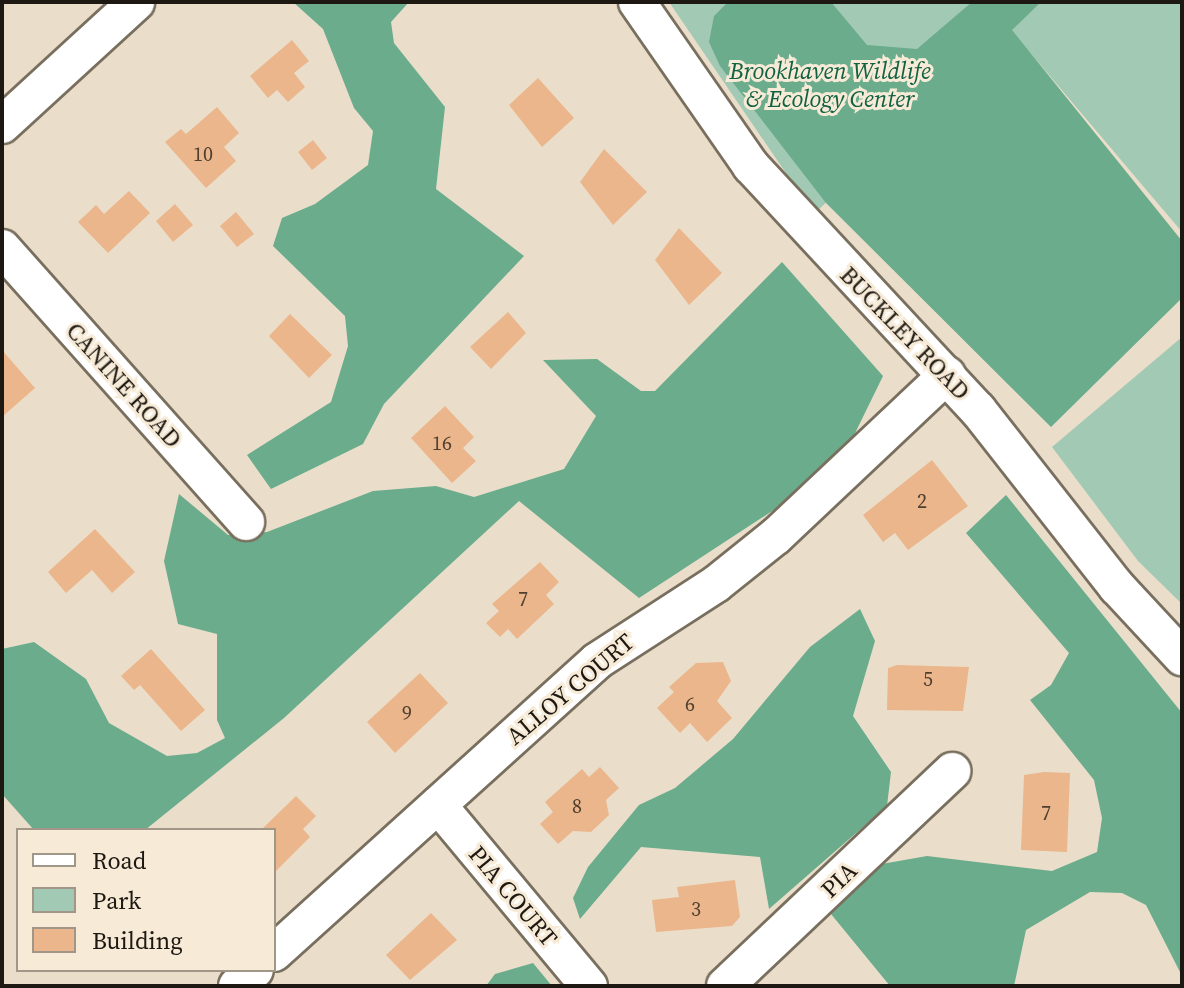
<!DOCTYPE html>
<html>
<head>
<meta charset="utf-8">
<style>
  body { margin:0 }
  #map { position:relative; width:1184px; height:988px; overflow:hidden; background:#eadecb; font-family:"Source Serif 4",serif }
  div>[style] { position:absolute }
  .green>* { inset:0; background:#a1c9b3 }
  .forest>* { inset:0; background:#6aac8b }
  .building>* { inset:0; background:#ebb68b }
  .roads { filter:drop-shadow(2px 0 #796f5e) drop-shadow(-2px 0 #796f5e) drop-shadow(0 2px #796f5e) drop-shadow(0 -2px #796f5e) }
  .minor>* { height:36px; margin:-18px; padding:0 18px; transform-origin:18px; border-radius:18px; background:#fff }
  span { translate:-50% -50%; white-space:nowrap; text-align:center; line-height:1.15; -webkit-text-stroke:6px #f7ebd8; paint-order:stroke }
  .number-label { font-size:20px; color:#504030 }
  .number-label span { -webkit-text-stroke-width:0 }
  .park-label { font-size:24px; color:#106242; font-style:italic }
  .street-label { font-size:24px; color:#1d1912 }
  .frame { position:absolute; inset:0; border:4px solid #1d1912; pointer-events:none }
  .legend { position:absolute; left:16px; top:828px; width:260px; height:144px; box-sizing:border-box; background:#f7ebd8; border:2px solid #a09789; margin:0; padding:10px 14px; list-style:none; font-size:24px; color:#1d1912 }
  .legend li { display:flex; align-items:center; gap:16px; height:40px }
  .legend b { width:40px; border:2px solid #a09789 }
</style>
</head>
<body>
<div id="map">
  <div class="green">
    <div style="clip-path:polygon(669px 2px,1037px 2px,814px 214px)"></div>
    <div style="clip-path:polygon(1041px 2px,1182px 2px,1182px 232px,1011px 30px)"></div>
    <div style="clip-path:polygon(1182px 337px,1182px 604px,1138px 561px,1052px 447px)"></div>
  </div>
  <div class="forest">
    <div style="clip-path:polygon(293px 2px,409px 2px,391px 22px,394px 43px,445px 107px,436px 189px,524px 256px,384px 404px,363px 444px,271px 489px,247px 455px,331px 402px,348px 346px,345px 316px,273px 246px,282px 218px,315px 204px,368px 165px,373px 131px,354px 108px,323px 29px)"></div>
    <div style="clip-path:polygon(728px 2px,831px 2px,867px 45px,917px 49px,972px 2px,1041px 2px,1012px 30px,1182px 241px,1182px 298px,1051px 427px,826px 203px,720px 66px,709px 42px,714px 16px)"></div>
    <div style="clip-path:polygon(782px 262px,883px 376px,838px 468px,639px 598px,519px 501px,284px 718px,145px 830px,34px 830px,2px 794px,2px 649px,34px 642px,86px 679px,109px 723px,167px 756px,197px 753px,225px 738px,217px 720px,217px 634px,178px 624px,164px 561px,179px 494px,228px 535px,267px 532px,373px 491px,436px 486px,474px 497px,564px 469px,596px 416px,543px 360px,597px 359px,641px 391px,655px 391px)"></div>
    <div style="clip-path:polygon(1006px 495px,1182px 713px,1182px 976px,1146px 905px,1122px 893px,1090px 892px,1026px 930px,1014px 986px,890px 986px,831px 914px,876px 865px,927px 856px,1052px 871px,1097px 852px,1102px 818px,1094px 780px,1030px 700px,1051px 685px,1069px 653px,966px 533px)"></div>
    <div style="clip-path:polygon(860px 609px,875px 641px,853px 716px,891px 772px,887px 806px,769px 909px,760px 857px,641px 847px,580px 919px,573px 898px,588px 867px,639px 805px,675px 788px,733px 739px,810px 647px)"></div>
    <div style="clip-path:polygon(533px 963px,552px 986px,486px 986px,495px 974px)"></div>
  </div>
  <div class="building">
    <div style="clip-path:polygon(292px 40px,309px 61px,294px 73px,305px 87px,288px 102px,277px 90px,268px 98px,250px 76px)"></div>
    <div style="clip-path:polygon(538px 78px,574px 118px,542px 147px,509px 105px)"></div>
    <div style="clip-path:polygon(217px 107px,239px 133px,224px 147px,236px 161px,206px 188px,165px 142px,181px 129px,186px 134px)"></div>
    <div style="clip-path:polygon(313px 140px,327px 158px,312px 170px,298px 152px)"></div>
    <div style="clip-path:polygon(604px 149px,647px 192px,613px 225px,580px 182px)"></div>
    <div style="clip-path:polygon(129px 191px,150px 213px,108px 253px,78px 222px,96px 205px,104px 214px)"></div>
    <div style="clip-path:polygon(175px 204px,193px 225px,173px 242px,156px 221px)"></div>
    <div style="clip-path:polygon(236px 212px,254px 234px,237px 247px,220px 226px)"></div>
    <div style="clip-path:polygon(679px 228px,722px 273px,689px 305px,655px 260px)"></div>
    <div style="clip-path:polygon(508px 312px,526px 333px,491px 369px,470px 347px)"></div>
    <div style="clip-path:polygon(290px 314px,332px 355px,309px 378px,269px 336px)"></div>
    <div style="clip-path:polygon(2px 350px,35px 388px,2px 417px)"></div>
    <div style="clip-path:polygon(445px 406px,474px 437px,463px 448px,476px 461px,452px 483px,411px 438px)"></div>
    <div style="clip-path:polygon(932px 460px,968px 506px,908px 550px,895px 533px,883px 542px,863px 515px)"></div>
    <div style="clip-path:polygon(95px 529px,135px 572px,112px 593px,92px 570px,66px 593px,48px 572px)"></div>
    <div style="clip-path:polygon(540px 562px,559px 582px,546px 595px,554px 604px,517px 639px,508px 629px,500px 637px,486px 623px,499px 611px,492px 604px)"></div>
    <div style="clip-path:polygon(151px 649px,205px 710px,181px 731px,140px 685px,134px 690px,121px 676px)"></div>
    <div style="clip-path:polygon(723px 662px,731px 681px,717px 701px,732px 718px,707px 742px,690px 723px,680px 733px,657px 708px,674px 692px,669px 687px,696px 663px)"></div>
    <div style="clip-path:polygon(897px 665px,969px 667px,963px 711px,887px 710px,888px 668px)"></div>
    <div style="clip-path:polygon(420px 673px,448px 703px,395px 753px,367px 722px)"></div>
    <div style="clip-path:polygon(600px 767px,619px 788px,606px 800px,609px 815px,591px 832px,573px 831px,558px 844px,540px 824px,553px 812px,545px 802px,582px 769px,589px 777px)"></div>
    <div style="clip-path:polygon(1044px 772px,1070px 773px,1067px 852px,1021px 850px,1024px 775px)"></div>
    <div style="clip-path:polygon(296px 796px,316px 816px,303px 829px,310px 837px,274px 873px,274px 830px,261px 830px)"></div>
    <div style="clip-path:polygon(735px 880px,740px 917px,732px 926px,656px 932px,652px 900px,679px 897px,677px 887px)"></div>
    <div style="clip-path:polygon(431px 913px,457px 940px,410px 980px,386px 955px)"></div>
  </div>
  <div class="roads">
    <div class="minor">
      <div style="left:637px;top:2px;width:200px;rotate:55.2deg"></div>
      <div style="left:751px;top:166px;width:333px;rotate:47.1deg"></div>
      <div style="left:978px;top:410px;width:225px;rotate:51.9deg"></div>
      <div style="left:1117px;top:587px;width:96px;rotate:47.1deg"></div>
      <div style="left:2px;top:125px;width:182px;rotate:-42.5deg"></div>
      <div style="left:2px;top:248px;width:367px;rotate:48.3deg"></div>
      <div style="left:438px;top:805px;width:236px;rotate:50.2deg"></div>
      <div style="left:274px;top:953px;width:435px;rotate:-42.1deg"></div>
      <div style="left:597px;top:661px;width:142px;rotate:-32.9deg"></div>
      <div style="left:716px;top:584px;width:77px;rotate:-38.7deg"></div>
      <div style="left:776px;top:536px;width:235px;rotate:-43.3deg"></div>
      <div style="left:237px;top:986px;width:24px;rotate:-42deg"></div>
      <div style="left:725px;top:986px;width:313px;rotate:-43.4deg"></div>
    </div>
  </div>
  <div class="number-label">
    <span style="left:203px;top:154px">10</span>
    <span style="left:442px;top:443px">16</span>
    <span style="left:922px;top:501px">2</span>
    <span style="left:523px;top:599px">7</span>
    <span style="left:928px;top:679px">5</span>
    <span style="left:690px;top:704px">6</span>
    <span style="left:407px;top:713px">9</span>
    <span style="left:577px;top:806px">8</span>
    <span style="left:1046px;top:813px">7</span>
    <span style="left:696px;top:909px">3</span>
  </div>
  <div class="park-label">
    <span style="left:830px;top:85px">Brookhaven Wildlife<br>&amp; Ecology Center</span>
  </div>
  <div class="street-label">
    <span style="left:905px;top:333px;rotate:46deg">BUCKLEY ROAD</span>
    <span style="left:124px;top:385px;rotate:48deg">CANINE ROAD</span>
    <span style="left:570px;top:689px;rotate:-40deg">ALLOY COURT</span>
    <span style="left:839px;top:880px;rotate:-44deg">PIA</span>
    <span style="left:513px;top:896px;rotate:50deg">PIA COURT</span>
  </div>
  <div class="frame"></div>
  <ul class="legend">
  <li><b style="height:10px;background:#fff"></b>Road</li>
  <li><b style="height:22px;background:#a1c9b3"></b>Park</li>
  <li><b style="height:22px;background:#ebb68b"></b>Building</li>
  </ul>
</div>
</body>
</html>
